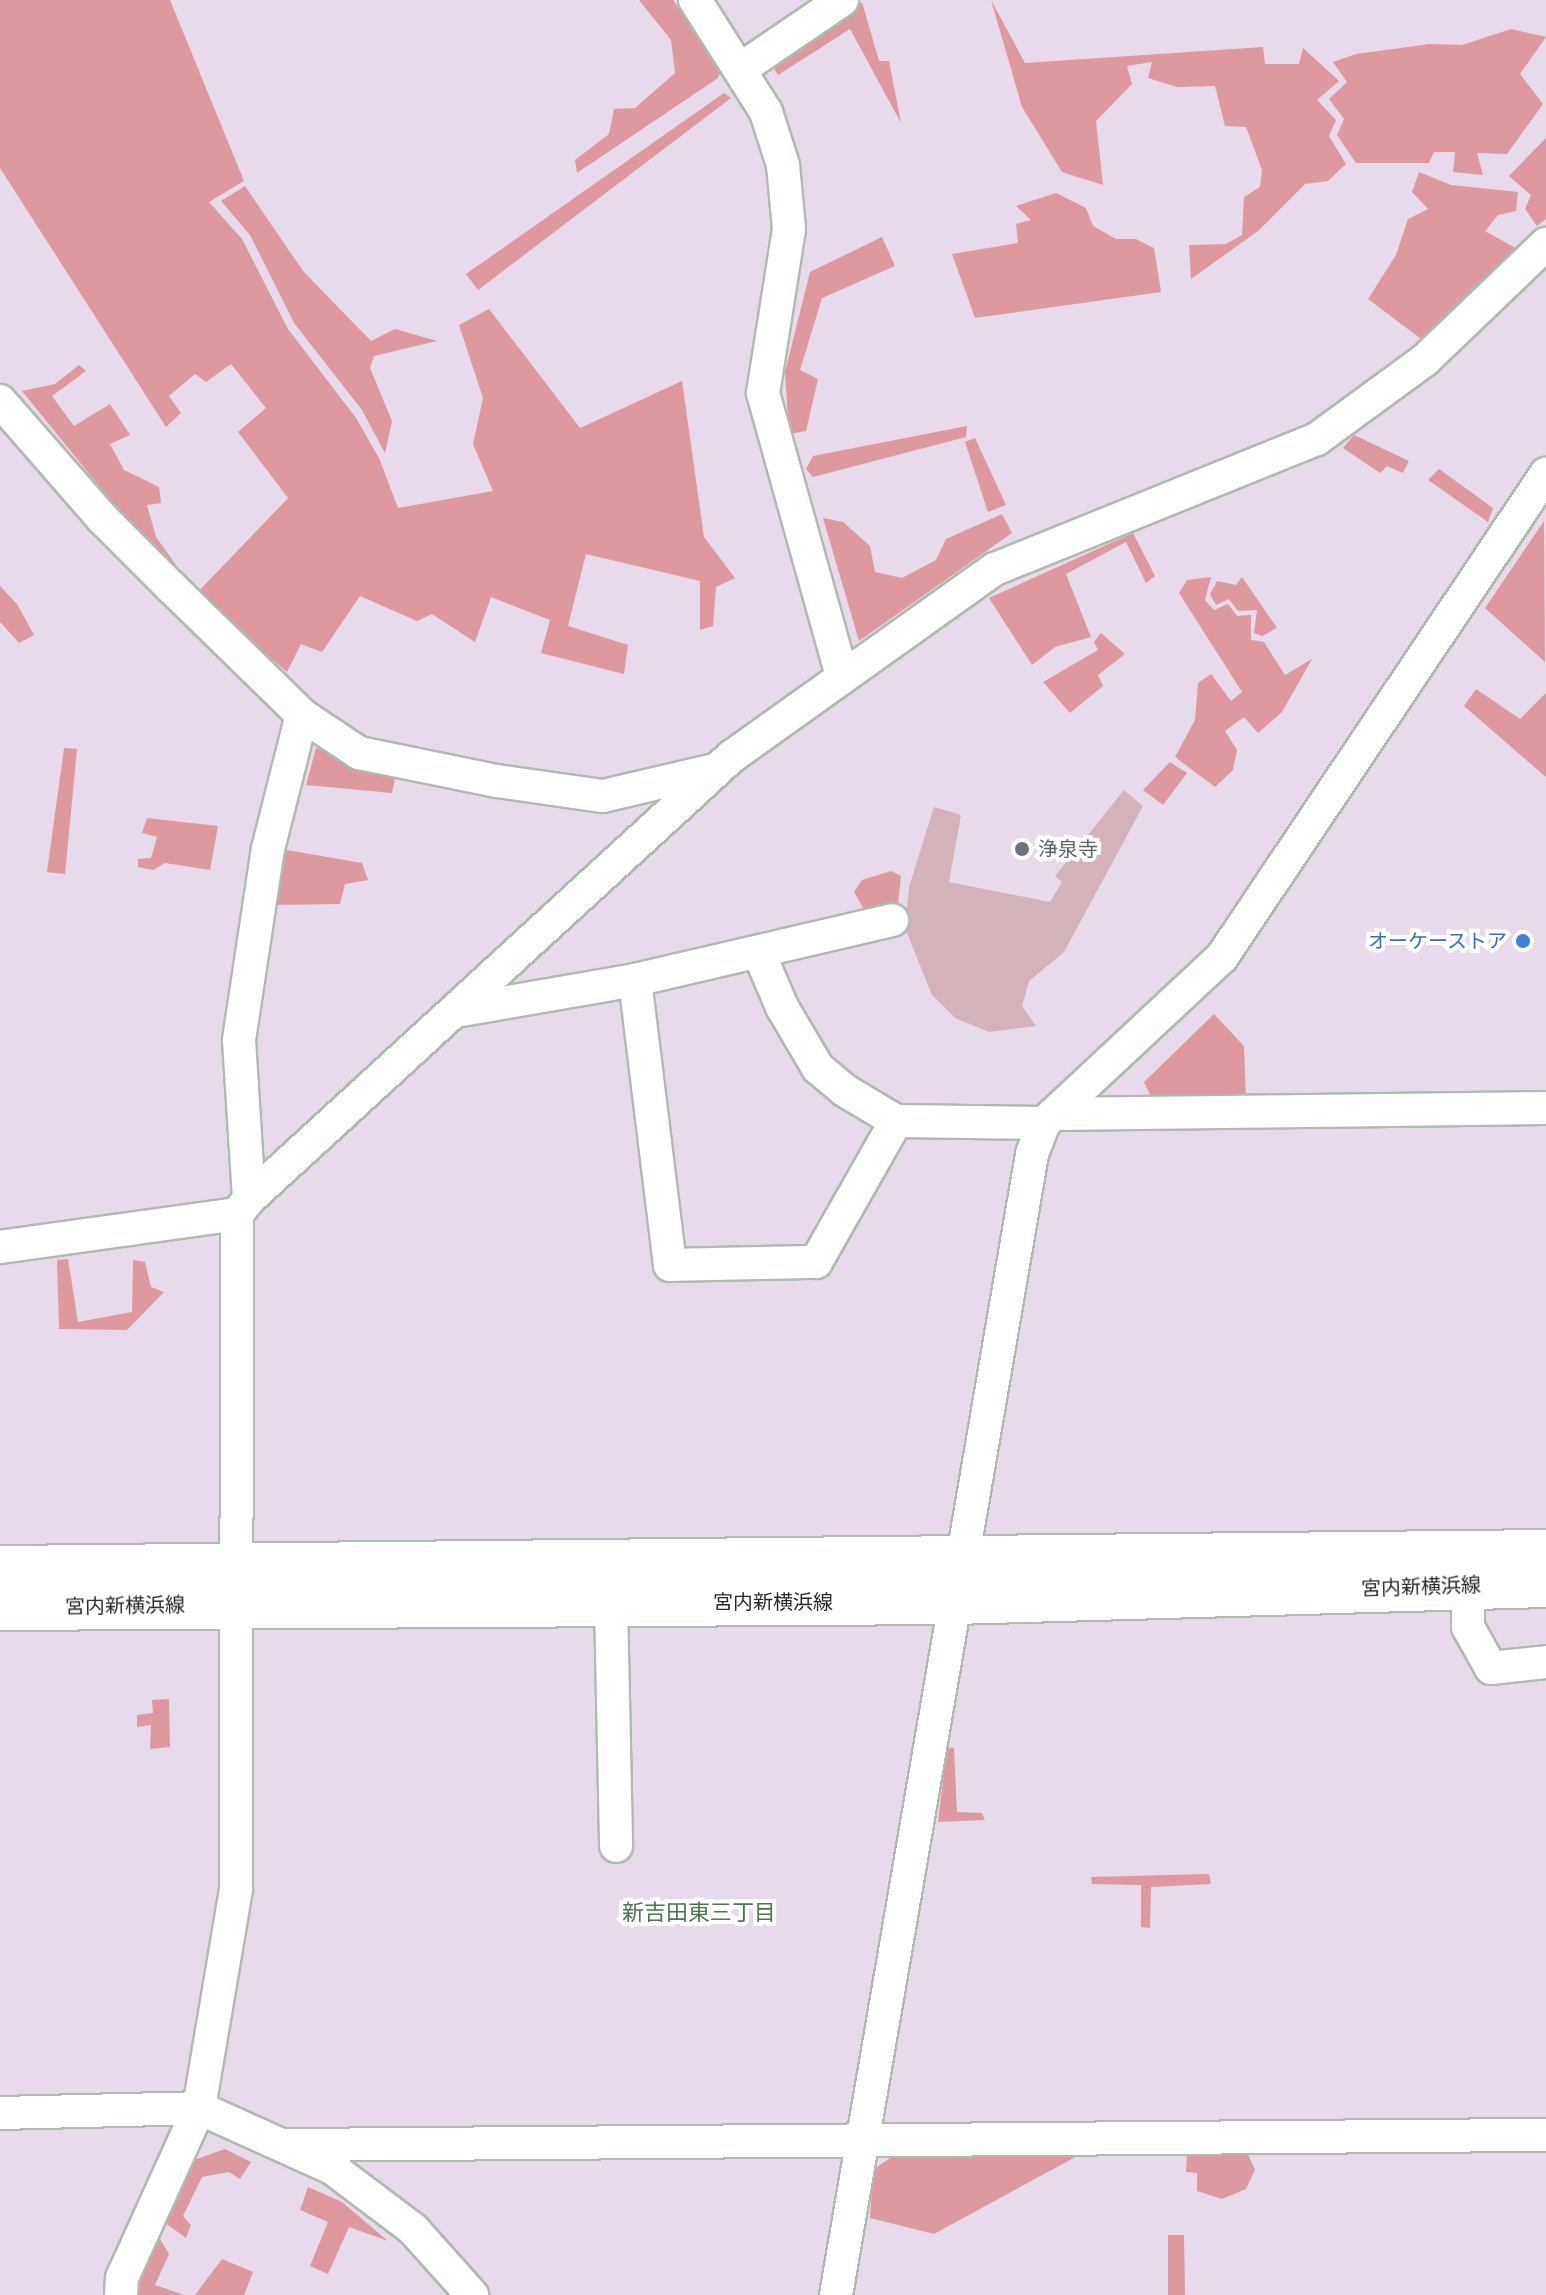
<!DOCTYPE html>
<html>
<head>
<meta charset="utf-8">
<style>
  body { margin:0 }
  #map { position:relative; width:1546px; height:2295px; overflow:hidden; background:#e7daea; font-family:Rubik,"Noto Sans JP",sans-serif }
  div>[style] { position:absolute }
  .green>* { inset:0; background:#de989f }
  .cemetery>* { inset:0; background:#d3b2ba }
  .roads { filter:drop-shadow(2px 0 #aebbae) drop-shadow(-2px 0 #aebbae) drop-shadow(0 2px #aebbae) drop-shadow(0 -2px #aebbae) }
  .street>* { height:32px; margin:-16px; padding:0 16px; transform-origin:16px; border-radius:16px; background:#fff }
  .secondary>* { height:44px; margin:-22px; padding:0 22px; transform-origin:22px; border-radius:22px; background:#fff }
  .dots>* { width:22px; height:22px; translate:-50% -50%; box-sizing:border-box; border:4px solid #fff; border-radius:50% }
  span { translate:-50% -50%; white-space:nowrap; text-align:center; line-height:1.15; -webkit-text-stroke:8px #fff; paint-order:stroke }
  .worship-label { font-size:20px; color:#5b616d }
  .left { translate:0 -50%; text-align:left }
  .shop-label { font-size:20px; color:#366cbe }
  .right { translate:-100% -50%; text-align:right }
  .street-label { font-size:20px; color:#282828 }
  .neighbourhood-label { font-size:22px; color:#4b764e }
</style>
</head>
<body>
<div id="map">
  <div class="green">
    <div style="clip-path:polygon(0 0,170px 0,244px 181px,209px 202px,242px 239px,288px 329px,356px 418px,379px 458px,398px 508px,493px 491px,473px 444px,483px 398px,459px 325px,489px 309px,580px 428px,682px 381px,704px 537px,735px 578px,716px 587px,713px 626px,700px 630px,700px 581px,586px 554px,568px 626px,628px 645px,624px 674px,541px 653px,550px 620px,491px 597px,475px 642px,432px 614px,417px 621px,360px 596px,322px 652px,301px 644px,287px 672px,196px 594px,288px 498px,238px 432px,266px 408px,231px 364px,206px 382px,195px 374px,169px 396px,181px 413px,166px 427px,0 168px)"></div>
    <div style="clip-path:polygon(639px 0,673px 0,722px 68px,718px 78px,577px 173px,575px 160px,609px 134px,614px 109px,635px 108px,675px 73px,671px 40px)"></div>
    <div style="clip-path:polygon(991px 0,1025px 63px,1263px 47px,1265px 64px,1299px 64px,1303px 48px,1339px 81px,1317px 100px,1336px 120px,1329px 136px,1346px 164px,1328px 181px,1305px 184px,1258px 231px,1191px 279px,1189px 245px,1226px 244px,1242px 235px,1244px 197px,1260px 187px,1262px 170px,1246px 127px,1225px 126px,1215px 86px,1177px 87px,1148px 78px,1152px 62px,1127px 66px,1132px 84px,1096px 121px,1103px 185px,1062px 172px,1022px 107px)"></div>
    <div style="clip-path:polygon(862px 2px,879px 61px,889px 61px,901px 123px,850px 29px,778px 75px,772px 65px)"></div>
    <div style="clip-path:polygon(1511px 29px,1546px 37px,1520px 74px,1543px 104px,1507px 154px,1477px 153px,1483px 175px,1453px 172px,1455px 152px,1434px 152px,1429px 163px,1356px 163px,1337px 135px,1344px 119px,1329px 99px,1347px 82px,1333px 62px,1356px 54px,1430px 44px,1462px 45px)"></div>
    <div style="clip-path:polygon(724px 93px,731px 98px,478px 290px,466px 274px)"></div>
    <div style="clip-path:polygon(1546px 138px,1546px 219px,1537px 226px,1525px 209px,1531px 195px,1509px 176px)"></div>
    <div style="clip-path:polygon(1419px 172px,1451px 185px,1518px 192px,1516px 211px,1498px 215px,1485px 231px,1521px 251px,1425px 342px,1368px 299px,1396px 255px,1408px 219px,1428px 209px,1412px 192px)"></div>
    <div style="clip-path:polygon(245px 186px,303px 271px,371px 341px,395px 329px,437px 341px,374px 356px,370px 368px,392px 421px,385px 453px,362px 410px,294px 323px,250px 235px,221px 201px)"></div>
    <div style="clip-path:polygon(1056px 193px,1086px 208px,1093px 226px,1116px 239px,1136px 239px,1154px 248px,1161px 292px,975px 318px,952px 254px,1018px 243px,1016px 224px,1031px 220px,1016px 206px)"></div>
    <div style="clip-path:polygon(882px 237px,895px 266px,822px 298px,800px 370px,818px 379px,806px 431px,789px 434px,785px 372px,810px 272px)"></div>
    <div style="clip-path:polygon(79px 365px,86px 371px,52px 396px,74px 426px,110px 404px,130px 435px,110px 444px,124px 470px,159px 487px,161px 503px,147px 505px,156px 537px,176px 565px,176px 581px,22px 391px,55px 384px)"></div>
    <div style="clip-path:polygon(967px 426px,966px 437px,813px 477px,806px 469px,813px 456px)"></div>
    <div style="clip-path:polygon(1354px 435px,1409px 461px,1403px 473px,1387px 466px,1380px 473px,1343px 448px)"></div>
    <div style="clip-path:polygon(975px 438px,1006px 505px,988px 512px,965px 442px)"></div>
    <div style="clip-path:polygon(1439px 469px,1493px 508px,1488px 522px,1428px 480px)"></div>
    <div style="clip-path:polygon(1002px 514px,1012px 533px,859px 641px,823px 518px,843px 522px,870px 546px,875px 572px,902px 578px,936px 560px,946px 539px)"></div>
    <div style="clip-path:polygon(1544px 521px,1545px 662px,1485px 608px)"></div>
    <div style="clip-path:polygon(1133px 533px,1155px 576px,1146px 583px,1126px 542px,1066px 574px,1091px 637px,1055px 647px,1032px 665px,989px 598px)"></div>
    <div style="clip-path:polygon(1211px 577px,1205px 600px,1214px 610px,1228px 604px,1237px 616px,1251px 615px,1251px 640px,1264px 642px,1285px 675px,1312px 659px,1282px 712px,1258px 733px,1244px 717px,1225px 731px,1237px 750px,1233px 770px,1215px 787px,1175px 757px,1195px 720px,1198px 683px,1211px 674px,1231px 701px,1242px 692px,1179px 593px,1187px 580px)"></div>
    <div style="clip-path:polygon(1242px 577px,1277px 628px,1262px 636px,1254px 633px,1257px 610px,1238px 611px,1229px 599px,1216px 605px,1210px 594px,1217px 581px,1236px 585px)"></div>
    <div style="clip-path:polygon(0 586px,17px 604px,34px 635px,19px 643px,0 622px)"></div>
    <div style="clip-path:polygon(1101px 633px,1125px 654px,1098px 675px,1103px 686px,1070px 713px,1043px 682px,1098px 650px,1094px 642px)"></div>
    <div style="clip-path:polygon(1476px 689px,1520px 719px,1546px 693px,1546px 777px,1464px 706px)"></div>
    <div style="clip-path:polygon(64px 748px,77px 749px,65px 874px,47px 872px)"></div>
    <div style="clip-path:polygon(316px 748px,396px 773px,392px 793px,306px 785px)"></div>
    <div style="clip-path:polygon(1170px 762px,1187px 773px,1163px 805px,1143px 790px)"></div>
    <div style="clip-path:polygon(147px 818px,218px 826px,210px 870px,165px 863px,153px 870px,138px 867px,138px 859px,151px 858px,157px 837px,142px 833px)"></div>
    <div style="clip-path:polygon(281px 849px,362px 863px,368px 880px,345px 884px,340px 904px,274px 905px)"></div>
    <div style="clip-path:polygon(891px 871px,901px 876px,897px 912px,865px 911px,854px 892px,862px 880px)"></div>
    <div style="clip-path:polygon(1214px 1014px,1244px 1046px,1246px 1098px,1153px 1101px,1144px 1082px)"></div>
    <div style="clip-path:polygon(68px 1259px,78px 1322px,132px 1312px,133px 1260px,145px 1262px,151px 1287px,164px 1292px,127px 1330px,59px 1329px,57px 1260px)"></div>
    <div style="clip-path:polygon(169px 1699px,170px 1747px,150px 1749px,151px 1725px,137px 1727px,137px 1715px,153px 1713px,152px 1700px)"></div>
    <div style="clip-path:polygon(947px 1748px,954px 1748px,957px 1812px,982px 1813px,985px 1820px,938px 1822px)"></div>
    <div style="clip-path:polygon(1209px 1874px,1211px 1884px,1151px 1887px,1150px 1928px,1141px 1927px,1141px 1885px,1092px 1884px,1091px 1877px)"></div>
    <div style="clip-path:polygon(225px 2149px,251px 2162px,240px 2179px,229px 2172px,202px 2177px,183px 2216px,191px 2225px,186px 2238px,161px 2220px,194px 2160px)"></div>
    <div style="clip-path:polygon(1247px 2152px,1255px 2170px,1246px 2189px,1222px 2199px,1197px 2191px,1197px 2173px,1186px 2172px,1187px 2155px)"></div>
    <div style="clip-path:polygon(1079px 2155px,934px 2234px,870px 2218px,873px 2170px,893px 2156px)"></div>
    <div style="clip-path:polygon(308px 2187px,342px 2202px,388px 2241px,349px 2227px,328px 2274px,310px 2266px,328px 2222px,300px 2210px)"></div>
    <div style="clip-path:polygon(156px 2232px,169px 2254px,155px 2285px,184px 2295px,136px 2295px)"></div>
    <div style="clip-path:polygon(1168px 2235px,1184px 2235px,1185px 2295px,1168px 2295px)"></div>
    <div style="clip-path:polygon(222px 2259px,253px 2272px,244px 2295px,195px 2295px)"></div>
  </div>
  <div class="cemetery">
    <div style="clip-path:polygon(1124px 790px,1143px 806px,1064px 952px,1029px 981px,1022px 1006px,1036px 1026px,989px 1032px,955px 1018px,932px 995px,905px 928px,909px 887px,934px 807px,961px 815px,949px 882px,1050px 902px,1062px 882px,1055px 876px)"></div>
  </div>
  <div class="roads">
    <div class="street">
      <div style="left:695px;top:0;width:133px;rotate:57.6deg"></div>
      <div style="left:766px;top:112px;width:56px;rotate:72.2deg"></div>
      <div style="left:783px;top:165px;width:64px;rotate:84.6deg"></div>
      <div style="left:789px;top:229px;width:166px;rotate:99deg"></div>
      <div style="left:763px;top:393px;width:294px;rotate:74.4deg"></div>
      <div style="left:742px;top:68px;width:121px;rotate:-34.2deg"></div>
      <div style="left:0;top:401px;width:155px;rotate:48.9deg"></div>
      <div style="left:102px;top:518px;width:98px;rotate:45deg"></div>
      <div style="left:171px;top:587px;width:183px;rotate:44.3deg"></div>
      <div style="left:302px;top:715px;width:69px;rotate:33.7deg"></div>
      <div style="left:359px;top:753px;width:141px;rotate:11.5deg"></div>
      <div style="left:497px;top:781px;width:107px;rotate:8.1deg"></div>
      <div style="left:603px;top:796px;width:114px;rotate:-13.2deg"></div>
      <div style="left:759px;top:953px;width:59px;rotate:66.9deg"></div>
      <div style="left:782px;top:1007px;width:71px;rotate:59.5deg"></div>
      <div style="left:818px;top:1068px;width:34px;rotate:40deg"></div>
      <div style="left:844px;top:1090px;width:61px;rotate:30.8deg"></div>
      <div style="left:896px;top:1121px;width:148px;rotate:0.8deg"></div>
      <div style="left:635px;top:980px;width:287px;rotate:83deg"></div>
      <div style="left:670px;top:1265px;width:146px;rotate:-1.2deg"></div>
      <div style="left:816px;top:1262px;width:162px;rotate:-60.4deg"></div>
      <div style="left:456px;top:1011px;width:182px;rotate:-9.8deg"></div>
      <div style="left:635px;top:980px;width:264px;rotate:-13.1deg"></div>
      <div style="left:1054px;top:1114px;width:492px;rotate:-0.7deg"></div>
      <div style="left:249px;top:1199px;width:654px;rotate:-42.52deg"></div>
      <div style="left:731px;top:757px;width:324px;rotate:-35.5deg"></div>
      <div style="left:995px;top:569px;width:347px;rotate:-22deg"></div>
      <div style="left:1317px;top:439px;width:134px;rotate:-36.2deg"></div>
      <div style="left:1425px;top:360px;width:168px;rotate:-43.8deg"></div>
      <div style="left:0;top:1247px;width:239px;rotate:-7.9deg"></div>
      <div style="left:1468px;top:1585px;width:42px;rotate:90deg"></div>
      <div style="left:1468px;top:1627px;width:47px;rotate:60.7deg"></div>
      <div style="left:1491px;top:1668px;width:55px;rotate:-6.2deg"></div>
      <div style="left:611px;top:1602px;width:244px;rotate:88.8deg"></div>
      <div style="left:0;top:2113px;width:199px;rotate:-1.4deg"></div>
      <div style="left:199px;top:2108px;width:146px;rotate:24.3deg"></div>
      <div style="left:332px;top:2168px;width:101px;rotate:37deg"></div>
      <div style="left:413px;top:2229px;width:89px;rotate:48.2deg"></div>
      <div style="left:288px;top:2145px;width:1258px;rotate:-0.46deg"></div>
      <div style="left:121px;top:2295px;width:17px;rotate:-87deg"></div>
      <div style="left:122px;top:2278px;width:187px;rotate:-65.6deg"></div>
      <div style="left:199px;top:2108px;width:221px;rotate:-80.4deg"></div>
      <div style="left:236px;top:1890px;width:676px;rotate:-89.92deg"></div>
      <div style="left:237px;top:1214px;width:19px;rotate:-51deg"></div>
      <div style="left:249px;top:1199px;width:159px;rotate:-93.6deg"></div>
      <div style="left:239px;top:1040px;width:193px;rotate:-81.4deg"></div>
      <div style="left:268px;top:849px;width:138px;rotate:-75.8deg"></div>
      <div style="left:836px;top:2295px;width:1158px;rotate:-80.25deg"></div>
      <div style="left:1032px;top:1154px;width:33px;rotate:-69deg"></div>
      <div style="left:1044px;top:1123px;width:243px;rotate:-43deg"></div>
      <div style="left:1222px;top:957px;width:582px;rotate:-56.15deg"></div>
    </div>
    <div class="secondary">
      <div style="left:0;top:1568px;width:1546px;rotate:-0.59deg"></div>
      <div style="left:0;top:1608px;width:955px;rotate:-0.36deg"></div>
      <div style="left:955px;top:1602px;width:591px;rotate:-1.65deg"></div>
    </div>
  </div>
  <div class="dots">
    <div style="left:1022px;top:849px;background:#6b7280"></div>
    <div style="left:1523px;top:941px;background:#3f7fe0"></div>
  </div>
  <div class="worship-label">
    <span class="left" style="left:1038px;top:849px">浄泉寺</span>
  </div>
  <div class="shop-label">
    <span class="right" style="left:1507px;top:941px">オーケーストア</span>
  </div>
  <div class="street-label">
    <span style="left:1421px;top:1587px;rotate:-2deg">宮内新横浜線</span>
    <span style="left:773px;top:1602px">宮内新横浜線</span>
    <span style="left:125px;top:1606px;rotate:-1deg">宮内新横浜線</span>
  </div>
  <div class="neighbourhood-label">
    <span style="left:699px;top:1913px">新吉田東三丁目</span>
  </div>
</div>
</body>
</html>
